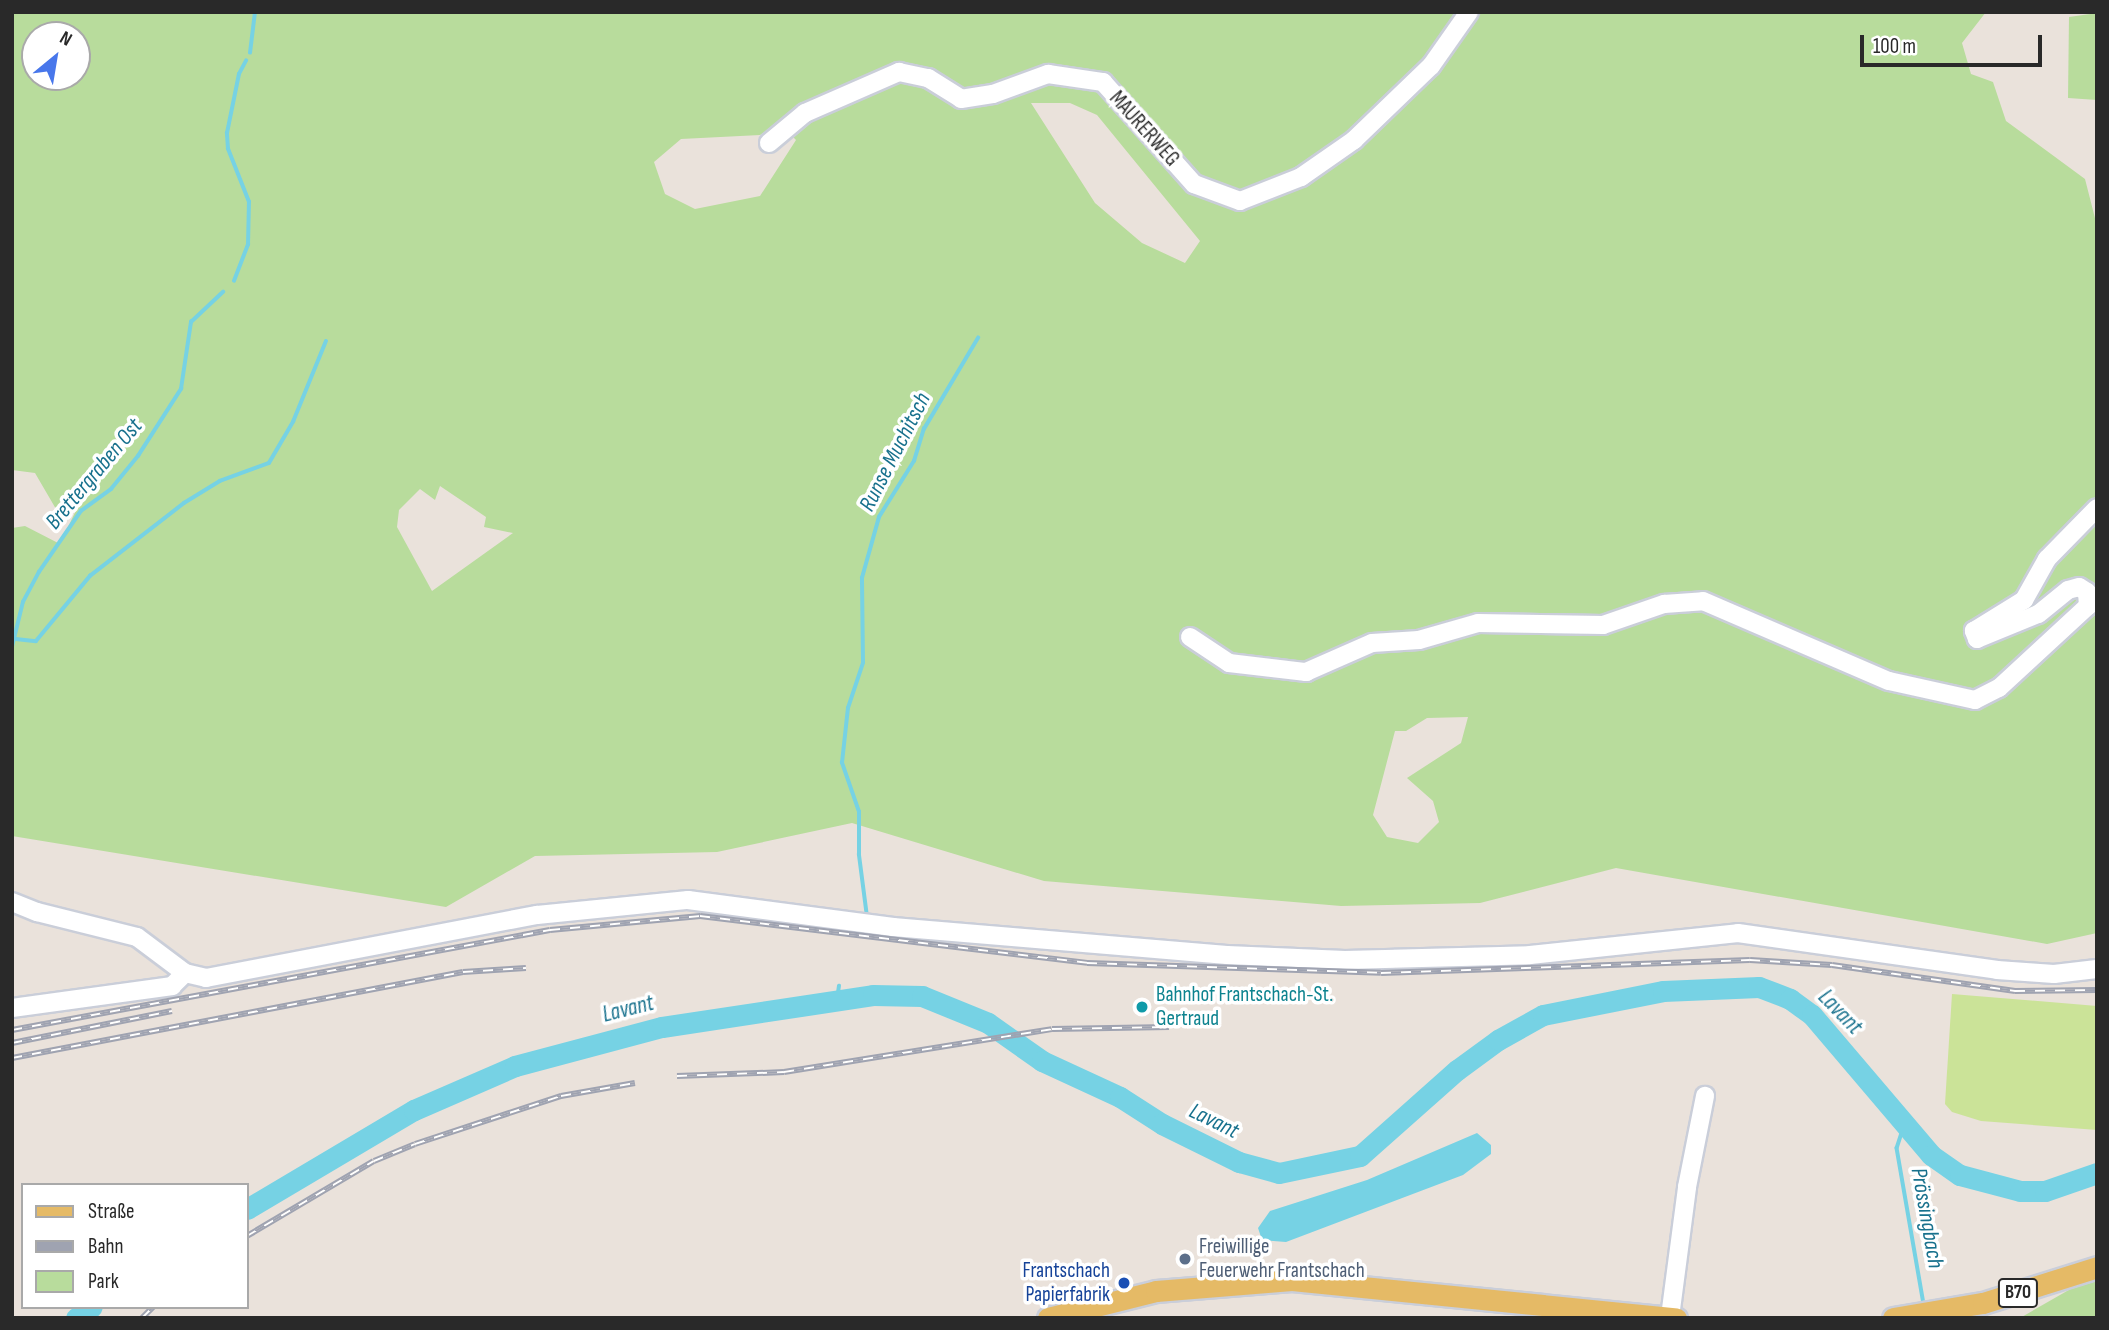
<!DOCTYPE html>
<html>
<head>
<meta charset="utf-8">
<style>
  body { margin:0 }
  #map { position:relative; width:2109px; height:1330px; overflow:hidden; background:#eae2db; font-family:"Sofia Sans Condensed",sans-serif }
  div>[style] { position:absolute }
  .green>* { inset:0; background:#b8dc9c }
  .pitch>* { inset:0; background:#cbe398 }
  .water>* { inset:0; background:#76d2e4 }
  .stream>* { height:3.5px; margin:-1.75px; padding:0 1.75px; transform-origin:1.75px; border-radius:1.75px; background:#76d2e4 }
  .river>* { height:21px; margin:-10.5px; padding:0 10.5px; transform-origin:10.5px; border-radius:10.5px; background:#76d2e4 }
  .roads { filter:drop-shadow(2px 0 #caced9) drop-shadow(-2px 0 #caced9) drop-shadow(0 2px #caced9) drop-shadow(0 -2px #caced9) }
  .minor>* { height:18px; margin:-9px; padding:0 9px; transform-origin:9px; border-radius:9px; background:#fff }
  .major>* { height:21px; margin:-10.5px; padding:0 10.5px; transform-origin:10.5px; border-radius:10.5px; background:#e5ba66 }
  .rail>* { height:6px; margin-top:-3px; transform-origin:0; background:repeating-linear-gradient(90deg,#fff 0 10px,#9fa3b1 0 20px); box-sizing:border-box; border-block:2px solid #9fa3b1 }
  .dots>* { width:19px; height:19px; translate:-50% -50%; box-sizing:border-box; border:4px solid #fff; border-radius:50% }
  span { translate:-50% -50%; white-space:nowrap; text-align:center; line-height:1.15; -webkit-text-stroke:7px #fff; paint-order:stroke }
  .shield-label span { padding:2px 5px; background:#fff; border:2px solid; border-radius:5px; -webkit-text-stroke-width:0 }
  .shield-label { font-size:19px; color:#292929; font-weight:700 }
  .street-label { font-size:21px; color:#292929 }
  .culture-label { font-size:21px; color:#0d838f }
  .left { translate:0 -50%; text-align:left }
  .service-label { font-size:21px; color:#4e5e75 }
  .transit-label { font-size:21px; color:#164399 }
  .right { translate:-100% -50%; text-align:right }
  .water-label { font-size:23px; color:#18718d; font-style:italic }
  .frame { position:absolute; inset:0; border:14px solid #292929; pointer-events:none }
  .legend { position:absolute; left:21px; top:1183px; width:228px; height:126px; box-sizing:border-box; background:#fff; border:2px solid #a9a9a9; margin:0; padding:9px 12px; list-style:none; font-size:21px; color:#292929 }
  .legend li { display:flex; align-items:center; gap:14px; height:35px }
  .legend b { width:35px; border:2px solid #a9a9a9 }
  .north { position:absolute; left:21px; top:21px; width:70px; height:70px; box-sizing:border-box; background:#fff; border:2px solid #a9a9a9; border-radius:50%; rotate:30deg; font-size:19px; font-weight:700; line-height:28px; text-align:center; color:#292929 }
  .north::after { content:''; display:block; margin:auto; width:24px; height:32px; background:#4877eb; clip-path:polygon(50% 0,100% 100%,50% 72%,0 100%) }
  .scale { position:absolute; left:1860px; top:35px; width:182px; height:32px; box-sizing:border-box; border:4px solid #292929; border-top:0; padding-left:9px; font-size:21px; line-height:24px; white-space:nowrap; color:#292929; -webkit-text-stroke:5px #fff; paint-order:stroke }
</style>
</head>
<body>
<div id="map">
  <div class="green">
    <div style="clip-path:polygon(evenodd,12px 12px,1986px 12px,1962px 43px,1971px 74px,1993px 82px,2006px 121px,2085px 179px,2097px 226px,2097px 933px,2047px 944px,1616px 868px,1480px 903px,1341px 906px,1044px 881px,852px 823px,717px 852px,535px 856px,446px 907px,12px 836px,12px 528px,25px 526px,60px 544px,79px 504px,56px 509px,35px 473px,12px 470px,12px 12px,35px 35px,77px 35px,77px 77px,35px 77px,35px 35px,12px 12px,1031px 103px,1070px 103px,1097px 115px,1200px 241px,1185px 263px,1142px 243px,1095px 203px,1031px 103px,12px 12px,780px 124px,796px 140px,760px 196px,695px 209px,665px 194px,654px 162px,681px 139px,760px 135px,780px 124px,12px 12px,440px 486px,486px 517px,484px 527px,513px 533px,432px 591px,397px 527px,399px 510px,420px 489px,435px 500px,440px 486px,12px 12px,1468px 717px,1461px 743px,1407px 778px,1433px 801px,1439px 822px,1418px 843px,1387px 837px,1373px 815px,1395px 731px,1406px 731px,1427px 718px,1468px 717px)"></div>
    <div style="clip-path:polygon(2097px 13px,2097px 100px,2068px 98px,2069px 17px)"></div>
    <div style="clip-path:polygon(2097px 1278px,2097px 1318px,2020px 1318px,2088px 1279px)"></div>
  </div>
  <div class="pitch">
    <div style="clip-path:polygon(1952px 994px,2097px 1006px,2097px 1130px,1981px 1121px,1952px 1112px,1945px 1104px)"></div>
  </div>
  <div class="water">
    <div style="clip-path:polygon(1477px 1133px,1491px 1145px,1491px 1154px,1463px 1175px,1286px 1242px,1262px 1240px,1258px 1228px,1270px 1211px,1367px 1180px)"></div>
  </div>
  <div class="stream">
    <div style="left:250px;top:53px;width:41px;rotate:-83deg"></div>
    <div style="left:234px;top:281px;width:39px;rotate:-69deg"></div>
    <div style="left:248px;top:245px;width:43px;rotate:-88.7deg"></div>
    <div style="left:249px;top:202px;width:57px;rotate:-111.6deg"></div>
    <div style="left:228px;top:149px;width:16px;rotate:-94deg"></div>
    <div style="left:227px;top:133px;width:60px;rotate:-78.5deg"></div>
    <div style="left:239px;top:74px;width:15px;rotate:-62deg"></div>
    <div style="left:16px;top:639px;width:20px;rotate:6deg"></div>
    <div style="left:36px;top:641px;width:85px;rotate:-50.3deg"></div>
    <div style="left:90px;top:576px;width:119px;rotate:-37.8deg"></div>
    <div style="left:184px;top:503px;width:42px;rotate:-31.4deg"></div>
    <div style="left:220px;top:481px;width:52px;rotate:-20.2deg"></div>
    <div style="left:269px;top:463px;width:48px;rotate:-59.7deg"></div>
    <div style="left:293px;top:422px;width:87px;rotate:-67.8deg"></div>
    <div style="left:12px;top:647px;width:46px;rotate:-76.3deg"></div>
    <div style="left:23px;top:602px;width:34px;rotate:-62deg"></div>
    <div style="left:39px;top:572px;width:74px;rotate:-55.5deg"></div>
    <div style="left:81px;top:511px;width:37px;rotate:-36deg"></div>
    <div style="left:111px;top:489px;width:43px;rotate:-50.7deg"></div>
    <div style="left:138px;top:456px;width:80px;rotate:-57.3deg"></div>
    <div style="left:181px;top:389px;width:68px;rotate:-81.5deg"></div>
    <div style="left:191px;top:322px;width:44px;rotate:-43.2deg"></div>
    <div style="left:867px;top:917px;width:63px;rotate:-97.4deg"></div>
    <div style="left:859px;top:855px;width:43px;rotate:-90deg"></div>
    <div style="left:859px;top:812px;width:52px;rotate:-109.1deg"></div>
    <div style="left:842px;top:763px;width:55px;rotate:-83.8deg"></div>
    <div style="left:848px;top:708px;width:47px;rotate:-71.6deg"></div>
    <div style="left:863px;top:663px;width:85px;rotate:-90.7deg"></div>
    <div style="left:862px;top:578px;width:63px;rotate:-74.4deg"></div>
    <div style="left:879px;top:517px;width:66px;rotate:-58deg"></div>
    <div style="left:914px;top:461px;width:34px;rotate:-73deg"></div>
    <div style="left:924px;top:429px;width:106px;rotate:-59.3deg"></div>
    <div style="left:837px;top:1000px;width:14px;rotate:-82deg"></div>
    <div style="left:1905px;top:1124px;width:25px;rotate:108deg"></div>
    <div style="left:1897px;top:1148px;width:159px;rotate:80.2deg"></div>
  </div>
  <div class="river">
    <div style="left:247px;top:1209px;width:194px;rotate:-30.7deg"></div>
    <div style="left:414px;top:1110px;width:110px;rotate:-23.5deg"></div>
    <div style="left:515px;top:1066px;width:152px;rotate:-14.9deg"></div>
    <div style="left:662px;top:1027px;width:213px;rotate:-8.6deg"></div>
    <div style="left:873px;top:995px;width:49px;rotate:1.2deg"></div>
    <div style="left:922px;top:996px;width:71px;rotate:22.2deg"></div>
    <div style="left:988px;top:1023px;width:66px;rotate:35.1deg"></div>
    <div style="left:1042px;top:1061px;width:86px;rotate:24.8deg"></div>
    <div style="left:1120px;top:1097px;width:50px;rotate:32.7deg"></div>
    <div style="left:1162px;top:1124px;width:86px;rotate:26.3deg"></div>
    <div style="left:1239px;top:1162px;width:41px;rotate:15.4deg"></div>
    <div style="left:1279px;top:1173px;width:83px;rotate:-11.9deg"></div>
    <div style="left:1360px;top:1156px;width:130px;rotate:-41.6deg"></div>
    <div style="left:1457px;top:1070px;width:51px;rotate:-36.2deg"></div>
    <div style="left:1498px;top:1040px;width:51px;rotate:-29.1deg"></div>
    <div style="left:1543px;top:1015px;width:122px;rotate:-11.3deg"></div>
    <div style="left:1663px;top:991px;width:96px;rotate:-2.4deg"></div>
    <div style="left:1759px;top:987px;width:33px;rotate:21deg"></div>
    <div style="left:1790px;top:999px;width:27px;rotate:36deg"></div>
    <div style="left:1812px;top:1015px;width:184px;rotate:49.6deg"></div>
    <div style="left:1931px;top:1155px;width:35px;rotate:35deg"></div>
    <div style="left:1960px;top:1175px;width:62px;rotate:14.9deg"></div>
    <div style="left:2020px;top:1191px;width:25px"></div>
    <div style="left:2045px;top:1191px;width:55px;rotate:-19.1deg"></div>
    <div style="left:76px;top:1318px;width:19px;rotate:-35deg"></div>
  </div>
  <div class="roads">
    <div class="minor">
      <div style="left:769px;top:143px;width:47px;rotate:-39.8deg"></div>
      <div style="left:805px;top:113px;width:103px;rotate:-23.6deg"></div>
      <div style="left:899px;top:72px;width:30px;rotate:12deg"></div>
      <div style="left:928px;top:78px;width:39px;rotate:32deg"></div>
      <div style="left:961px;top:99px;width:32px;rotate:-9deg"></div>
      <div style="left:993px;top:94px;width:59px;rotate:-20deg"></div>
      <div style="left:1048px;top:74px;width:56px;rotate:8.3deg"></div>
      <div style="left:1103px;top:82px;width:137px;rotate:48.3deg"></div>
      <div style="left:1194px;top:184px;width:49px;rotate:20.3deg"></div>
      <div style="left:1240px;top:201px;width:66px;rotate:-21.5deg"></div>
      <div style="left:1301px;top:177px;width:65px;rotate:-34.9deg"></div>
      <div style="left:1354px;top:140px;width:107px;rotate:-43.9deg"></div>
      <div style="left:1431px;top:66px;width:66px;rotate:-54.9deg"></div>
      <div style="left:1190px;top:637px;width:47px;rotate:33.7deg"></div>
      <div style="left:1229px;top:663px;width:78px;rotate:6.7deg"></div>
      <div style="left:1306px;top:672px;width:72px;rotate:-23.7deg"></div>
      <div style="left:1372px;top:643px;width:47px;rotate:-3.7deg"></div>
      <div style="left:1419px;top:640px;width:61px;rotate:-16.1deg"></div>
      <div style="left:1478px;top:623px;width:125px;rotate:0.9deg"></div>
      <div style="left:1603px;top:625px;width:65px;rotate:-19deg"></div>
      <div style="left:1664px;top:604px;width:39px;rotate:-4deg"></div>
      <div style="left:1703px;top:601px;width:202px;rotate:23.3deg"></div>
      <div style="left:1889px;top:681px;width:88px;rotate:12.5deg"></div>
      <div style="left:1975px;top:700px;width:27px;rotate:-27deg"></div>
      <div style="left:1999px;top:688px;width:121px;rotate:-42.7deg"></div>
      <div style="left:2088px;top:606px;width:14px;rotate:-94deg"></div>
      <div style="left:2087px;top:592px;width:9px;rotate:-148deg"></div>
      <div style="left:2079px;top:587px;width:11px;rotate:165deg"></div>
      <div style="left:2068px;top:590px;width:38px;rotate:141deg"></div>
      <div style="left:2038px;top:614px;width:66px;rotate:157.7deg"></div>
      <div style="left:1977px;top:639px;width:9px;rotate:-111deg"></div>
      <div style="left:1974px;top:631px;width:59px;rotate:-31.8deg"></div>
      <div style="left:2024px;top:600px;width:47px;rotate:-60.7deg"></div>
      <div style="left:2047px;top:559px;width:71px;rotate:-45.6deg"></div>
      <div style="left:12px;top:902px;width:27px;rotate:22deg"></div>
      <div style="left:37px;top:912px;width:103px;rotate:14deg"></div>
      <div style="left:137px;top:937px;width:60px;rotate:36.9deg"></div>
      <div style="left:185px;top:973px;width:22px;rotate:13deg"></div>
      <div style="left:206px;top:978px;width:337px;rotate:-10.8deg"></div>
      <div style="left:537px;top:915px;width:152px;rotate:-5.7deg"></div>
      <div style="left:688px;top:900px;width:207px;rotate:7.5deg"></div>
      <div style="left:893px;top:927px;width:335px;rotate:4.8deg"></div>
      <div style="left:1227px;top:955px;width:118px;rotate:2.4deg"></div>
      <div style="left:1345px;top:960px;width:185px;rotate:-1.5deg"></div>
      <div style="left:1530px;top:955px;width:209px;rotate:-6deg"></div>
      <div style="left:1738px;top:933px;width:262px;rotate:8.1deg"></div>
      <div style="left:1997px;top:970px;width:57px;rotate:4deg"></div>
      <div style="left:2054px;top:974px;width:43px;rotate:-6.6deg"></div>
      <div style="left:12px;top:1008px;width:162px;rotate:-7.8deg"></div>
      <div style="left:172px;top:986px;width:18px;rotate:-45deg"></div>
      <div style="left:1670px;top:1317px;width:131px;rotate:-82.5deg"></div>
      <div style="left:1687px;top:1187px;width:93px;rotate:-78.8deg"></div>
    </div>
    <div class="major">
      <div style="left:1048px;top:1318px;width:111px;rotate:-14deg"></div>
      <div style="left:1156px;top:1291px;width:136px;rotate:-4.6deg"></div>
      <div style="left:1292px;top:1280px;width:386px;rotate:5.7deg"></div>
      <div style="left:1893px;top:1318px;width:91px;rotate:-9.5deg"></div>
      <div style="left:1983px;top:1303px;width:120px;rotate:-17.5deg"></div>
    </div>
  </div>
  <div class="rail">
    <div style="left:12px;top:1030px;width:547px;rotate:-10.53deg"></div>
    <div style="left:550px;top:930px;width:151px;rotate:-5.3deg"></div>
    <div style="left:700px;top:916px;width:390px;rotate:6.9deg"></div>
    <div style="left:1087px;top:963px;width:294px;rotate:1.9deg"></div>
    <div style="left:1381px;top:973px;width:369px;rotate:-2deg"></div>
    <div style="left:1750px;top:960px;width:82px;rotate:3.5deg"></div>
    <div style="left:1832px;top:965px;width:185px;rotate:8.1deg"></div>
    <div style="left:2015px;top:991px;width:82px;rotate:-0.7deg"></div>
    <div style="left:12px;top:1043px;width:163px;rotate:-11.3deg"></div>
    <div style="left:12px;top:1058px;width:459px;rotate:-10.8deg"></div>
    <div style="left:463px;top:972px;width:63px;rotate:-3.6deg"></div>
    <div style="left:677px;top:1076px;width:107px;rotate:-2.1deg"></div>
    <div style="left:784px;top:1072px;width:271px;rotate:-9.1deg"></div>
    <div style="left:1052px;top:1029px;width:117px;rotate:-1deg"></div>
    <div style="left:247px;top:1236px;width:147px;rotate:-30.6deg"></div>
    <div style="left:374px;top:1161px;width:44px;rotate:-22.5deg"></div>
    <div style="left:415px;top:1144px;width:154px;rotate:-18.2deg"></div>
    <div style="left:561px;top:1096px;width:75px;rotate:-10deg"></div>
    <div style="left:142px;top:1318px;width:16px;rotate:-45deg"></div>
  </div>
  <div class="dots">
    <div style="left:1142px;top:1007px;background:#0f9aa8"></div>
    <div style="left:1185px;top:1259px;background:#5c6f8a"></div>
    <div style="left:1124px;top:1283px;background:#1a4fb4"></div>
  </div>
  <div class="shield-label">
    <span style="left:2018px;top:1293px">B70</span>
  </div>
  <div class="street-label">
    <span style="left:1144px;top:129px;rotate:48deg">MAURERWEG</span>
  </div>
  <div class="culture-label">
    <span class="left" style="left:1156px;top:1007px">Bahnhof Frantschach-St.<br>Gertraud</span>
  </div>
  <div class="service-label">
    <span class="left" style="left:1199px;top:1259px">Freiwillige<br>Feuerwehr Frantschach</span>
  </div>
  <div class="transit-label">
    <span class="right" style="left:1110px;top:1283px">Frantschach<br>Papierfabrik</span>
  </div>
  <div class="water-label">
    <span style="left:895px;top:452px;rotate:-63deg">Runse Muchitsch</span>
    <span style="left:94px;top:474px;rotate:-50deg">Brettergraben Ost</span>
    <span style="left:628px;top:1009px;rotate:-14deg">Lavant</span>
    <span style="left:1840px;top:1012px;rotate:46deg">Lavant</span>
    <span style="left:1214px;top:1121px;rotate:26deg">Lavant</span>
    <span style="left:1927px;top:1218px;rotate:80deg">Prössingbach</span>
  </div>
  <div class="frame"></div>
  <ul class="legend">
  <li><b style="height:9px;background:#e5ba66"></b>Straße</li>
  <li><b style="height:9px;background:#9fa3b1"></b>Bahn</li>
  <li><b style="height:19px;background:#b8dc9c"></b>Park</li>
  </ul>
  <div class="north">N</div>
  <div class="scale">100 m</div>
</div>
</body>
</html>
